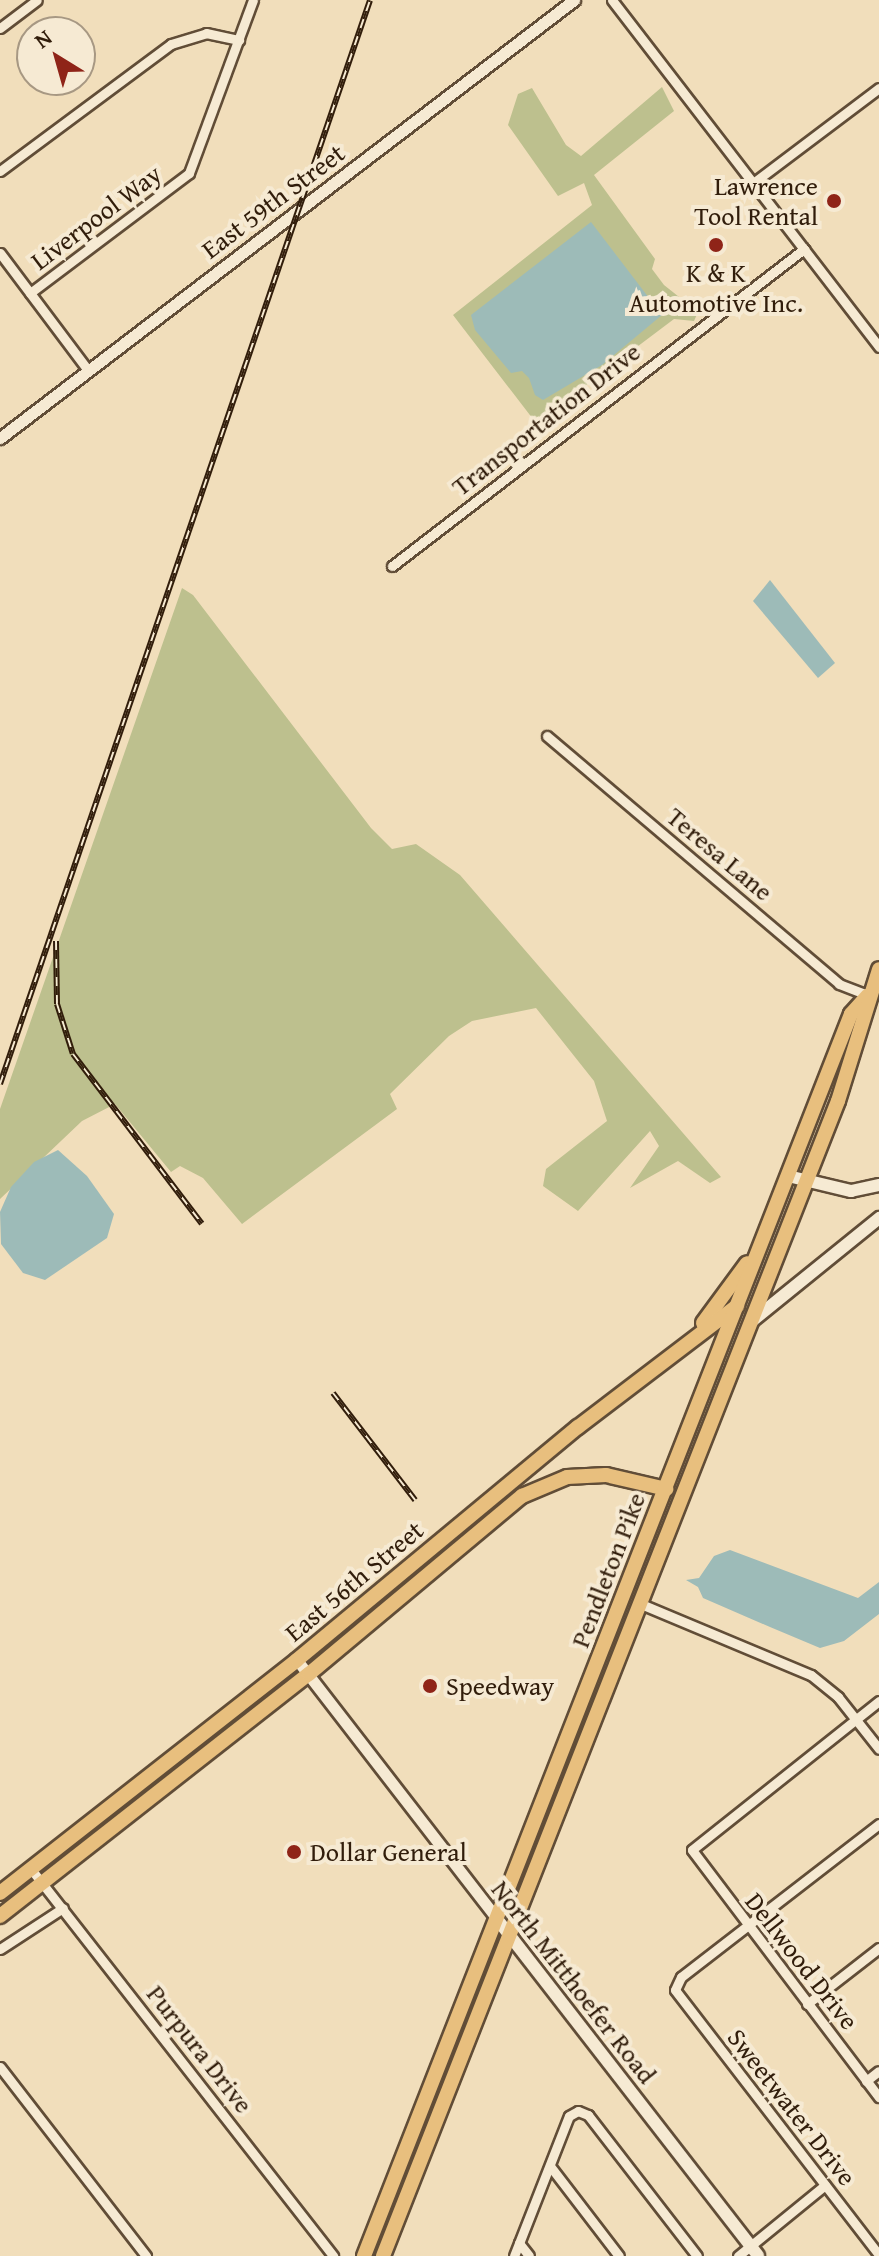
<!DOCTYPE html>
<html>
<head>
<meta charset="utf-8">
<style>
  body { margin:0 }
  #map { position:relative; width:879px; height:2256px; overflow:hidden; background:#f1debb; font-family:"Gentium Book Plus",serif }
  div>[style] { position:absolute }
  .green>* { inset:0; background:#bdc08e }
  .water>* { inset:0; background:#9dbbb8 }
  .roads { filter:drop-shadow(2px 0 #614d37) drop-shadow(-2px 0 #614d37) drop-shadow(0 2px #614d37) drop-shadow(0 -2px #614d37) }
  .minor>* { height:9px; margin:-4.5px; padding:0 4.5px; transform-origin:4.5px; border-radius:4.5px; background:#f6ead3 }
  .tertiary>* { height:11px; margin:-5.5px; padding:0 5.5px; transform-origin:5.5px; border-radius:5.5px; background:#f6ead3 }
  .secondary>* { height:12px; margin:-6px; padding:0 6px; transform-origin:6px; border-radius:6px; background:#f6ead3 }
  .primary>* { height:14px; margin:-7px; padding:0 7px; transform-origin:7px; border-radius:7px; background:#e8bf7e }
  .rail>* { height:6px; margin-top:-3px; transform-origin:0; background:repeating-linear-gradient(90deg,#f6ead3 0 9px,#311d0b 0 18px); box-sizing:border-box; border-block:2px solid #311d0b }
  .dots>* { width:22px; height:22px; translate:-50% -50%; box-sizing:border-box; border:4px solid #f6ead3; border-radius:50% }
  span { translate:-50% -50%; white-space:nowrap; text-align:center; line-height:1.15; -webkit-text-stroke:8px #f6ead3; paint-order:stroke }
  .poi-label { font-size:26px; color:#311d0b }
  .right { translate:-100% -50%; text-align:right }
  .left { translate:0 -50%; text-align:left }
  .street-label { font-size:26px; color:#311d0b }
  .north { position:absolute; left:16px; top:16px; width:80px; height:80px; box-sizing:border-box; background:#f6ead3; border:2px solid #a79883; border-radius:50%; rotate:323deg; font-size:22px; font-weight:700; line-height:32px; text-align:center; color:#311d0b }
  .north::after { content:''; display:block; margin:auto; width:28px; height:36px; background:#8f2418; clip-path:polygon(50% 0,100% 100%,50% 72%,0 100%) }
</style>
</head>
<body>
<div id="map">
  <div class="green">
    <div style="clip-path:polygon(662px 87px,674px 111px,594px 175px,655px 259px,652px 269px,664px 285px,698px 312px,694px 321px,674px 319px,536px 423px,453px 315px,592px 205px,584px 183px,558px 196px,508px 125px,518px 94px,532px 88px,566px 145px,581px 156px)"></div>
    <div style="clip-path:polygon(182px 588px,193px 595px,371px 828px,392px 849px,416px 844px,460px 875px,721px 1177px,710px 1183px,678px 1161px,630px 1188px,659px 1146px,650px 1131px,578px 1211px,543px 1186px,546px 1169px,607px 1121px,594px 1081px,536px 1008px,472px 1021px,449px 1036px,390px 1094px,397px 1109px,242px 1224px,203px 1178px,180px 1166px,171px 1172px,115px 1104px,82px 1121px,0 1199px,0 1109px)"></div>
  </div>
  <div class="water">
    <div style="clip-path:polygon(591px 222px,662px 315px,602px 365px,543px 400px,535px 395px,529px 378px,522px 371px,511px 373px,475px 330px,471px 315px)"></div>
    <div style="clip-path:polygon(770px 580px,835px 663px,818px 678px,753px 601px)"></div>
    <div style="clip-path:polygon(58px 1150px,87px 1176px,114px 1214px,107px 1238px,45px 1280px,23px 1273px,1px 1244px,0 1212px,11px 1187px,34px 1162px)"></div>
    <div style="clip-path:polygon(730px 1550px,858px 1598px,879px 1582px,879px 1614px,844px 1641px,820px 1648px,770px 1627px,703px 1598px,698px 1587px,686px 1580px,699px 1578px,714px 1556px)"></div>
  </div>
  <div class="roads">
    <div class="minor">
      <div style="left:612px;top:0;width:438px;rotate:52.4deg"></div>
      <div style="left:0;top:28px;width:46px;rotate:-37.1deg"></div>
      <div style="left:0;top:171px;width:213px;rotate:-36.6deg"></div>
      <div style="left:171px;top:44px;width:37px;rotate:-17deg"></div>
      <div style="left:206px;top:33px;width:34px;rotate:12deg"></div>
      <div style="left:753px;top:183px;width:158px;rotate:-37deg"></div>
      <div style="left:0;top:253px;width:146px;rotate:53.1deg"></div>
      <div style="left:30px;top:293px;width:199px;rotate:-37deg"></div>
      <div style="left:189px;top:173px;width:184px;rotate:-69.7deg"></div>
      <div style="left:392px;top:566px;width:520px;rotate:-37.58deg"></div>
      <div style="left:547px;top:736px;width:383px;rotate:40.3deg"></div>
      <div style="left:839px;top:984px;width:31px;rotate:21deg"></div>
      <div style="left:641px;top:1604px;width:184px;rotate:22.7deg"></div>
      <div style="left:811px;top:1675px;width:35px;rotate:39deg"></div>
      <div style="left:838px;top:1697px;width:66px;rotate:51.7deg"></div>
      <div style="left:879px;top:1701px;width:239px;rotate:141.5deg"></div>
      <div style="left:692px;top:1850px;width:310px;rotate:52.9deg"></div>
      <div style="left:879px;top:1824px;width:250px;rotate:142.3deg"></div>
      <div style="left:681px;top:1977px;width:14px;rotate:115deg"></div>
      <div style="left:675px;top:1990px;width:334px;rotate:52.4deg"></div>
      <div style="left:31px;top:1869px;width:491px;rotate:52deg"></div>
      <div style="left:0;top:1949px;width:75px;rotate:-33.1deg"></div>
      <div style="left:807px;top:2004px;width:91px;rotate:-37.9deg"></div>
      <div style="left:0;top:2067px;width:239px;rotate:52.3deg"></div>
      <div style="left:866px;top:2081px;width:16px;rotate:-38deg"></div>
      <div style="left:550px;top:2166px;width:113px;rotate:52.5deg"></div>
      <div style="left:519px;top:2243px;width:16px;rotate:52deg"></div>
      <div style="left:514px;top:2256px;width:150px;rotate:-68.6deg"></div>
      <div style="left:569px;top:2116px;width:10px;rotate:-29deg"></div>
      <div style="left:578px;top:2111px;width:11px;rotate:22deg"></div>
      <div style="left:588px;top:2115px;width:178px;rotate:52.3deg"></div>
      <div style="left:738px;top:2256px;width:112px;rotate:-39.2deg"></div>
    </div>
    <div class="tertiary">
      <div style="left:0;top:438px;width:722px;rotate:-37.35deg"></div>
      <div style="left:297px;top:1660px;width:327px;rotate:52.3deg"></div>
    </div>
    <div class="secondary">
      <div style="left:788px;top:1176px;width:65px;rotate:13.4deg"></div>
      <div style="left:851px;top:1191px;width:29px;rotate:-12deg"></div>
      <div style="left:752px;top:1321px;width:164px;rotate:-39deg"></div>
      <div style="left:497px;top:1919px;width:426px;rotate:52.2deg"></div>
    </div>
    <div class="primary">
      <div style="left:703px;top:1323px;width:74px;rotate:-53.7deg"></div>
      <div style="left:0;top:1893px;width:377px;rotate:-38.1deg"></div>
      <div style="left:297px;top:1660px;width:365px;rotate:-39.7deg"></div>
      <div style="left:578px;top:1427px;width:200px;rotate:-37.3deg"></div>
      <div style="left:0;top:1916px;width:392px;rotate:-38.1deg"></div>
      <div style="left:309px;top:1674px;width:278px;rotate:-39.9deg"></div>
      <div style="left:522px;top:1496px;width:49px;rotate:-22.9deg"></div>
      <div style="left:567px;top:1477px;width:39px;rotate:-3deg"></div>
      <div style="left:606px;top:1475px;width:62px;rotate:13.1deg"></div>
      <div style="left:364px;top:2256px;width:1334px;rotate:-68.59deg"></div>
      <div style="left:851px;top:1014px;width:25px;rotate:-48deg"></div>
      <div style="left:383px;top:2256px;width:1241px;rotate:-68.5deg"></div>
      <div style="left:838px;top:1101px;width:138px;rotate:-72.7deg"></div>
    </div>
  </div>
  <div class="rail">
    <div style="left:56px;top:941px;width:63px;rotate:89.1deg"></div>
    <div style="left:57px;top:1004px;width:52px;rotate:72.3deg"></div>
    <div style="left:73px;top:1054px;width:213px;rotate:52.8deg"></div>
    <div style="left:0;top:1084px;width:1145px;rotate:-71.15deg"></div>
    <div style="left:333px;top:1393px;width:135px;rotate:52.5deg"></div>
  </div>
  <div class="dots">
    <div style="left:834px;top:201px;background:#8f2418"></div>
    <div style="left:716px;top:245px;background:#8f2418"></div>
    <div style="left:430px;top:1686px;background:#8f2418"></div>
    <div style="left:294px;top:1852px;background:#8f2418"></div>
  </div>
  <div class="poi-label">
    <span class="right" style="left:818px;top:201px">Lawrence<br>Tool Rental</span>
    <span style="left:716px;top:288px">K &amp; K<br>Automotive Inc.</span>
    <span class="left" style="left:446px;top:1686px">Speedway</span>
    <span class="left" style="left:310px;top:1852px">Dollar General</span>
  </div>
  <div class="street-label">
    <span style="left:273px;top:201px;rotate:-37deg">East 59th Street</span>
    <span style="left:96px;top:217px;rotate:-37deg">Liverpool Way</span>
    <span style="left:546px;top:419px;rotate:-38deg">Transportation Drive</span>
    <span style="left:720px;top:854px;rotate:40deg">Teresa Lane</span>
    <span style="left:608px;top:1570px;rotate:-69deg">Pendleton Pike</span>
    <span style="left:354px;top:1581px;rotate:-40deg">East 56th Street</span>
    <span style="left:802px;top:1961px;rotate:52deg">Dellwood Drive</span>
    <span style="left:574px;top:1982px;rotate:52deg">North Mitthoefer Road</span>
    <span style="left:200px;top:2049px;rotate:52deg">Purpura Drive</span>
    <span style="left:792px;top:2107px;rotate:52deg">Sweetwater Drive</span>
  </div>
  <div class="north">N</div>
</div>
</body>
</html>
